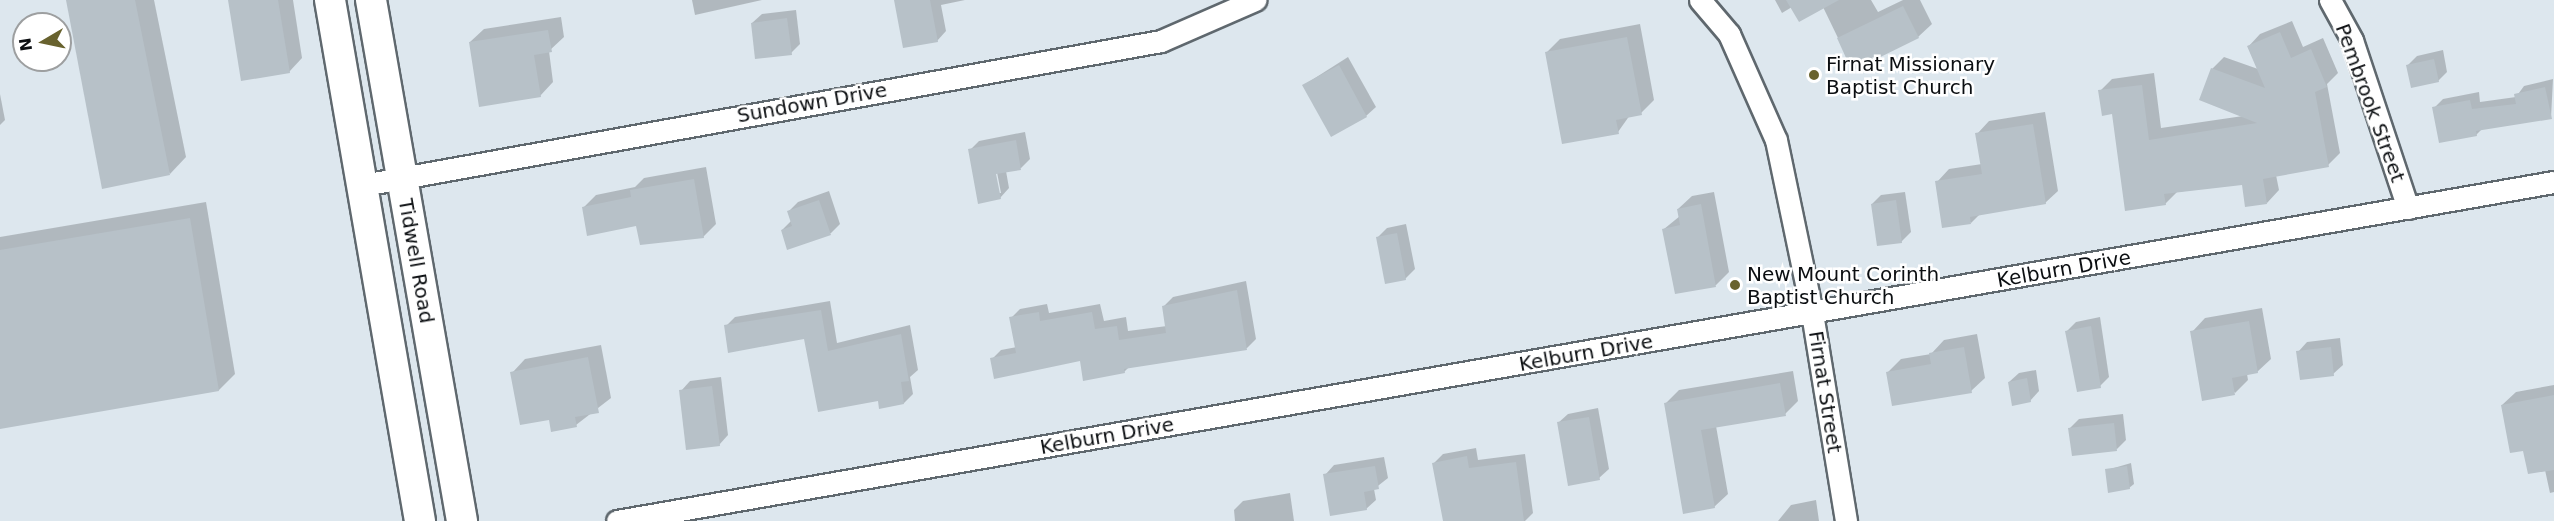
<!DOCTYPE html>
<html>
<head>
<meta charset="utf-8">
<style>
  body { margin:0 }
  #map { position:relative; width:2554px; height:521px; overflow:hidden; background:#dde7ee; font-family:"DejaVu Sans",sans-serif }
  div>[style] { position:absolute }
  .shadow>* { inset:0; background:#0003 }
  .building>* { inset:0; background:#b7c1c8 }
  .roads { filter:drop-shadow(2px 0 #5f686e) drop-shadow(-2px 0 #5f686e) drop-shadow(0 2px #5f686e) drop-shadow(0 -2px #5f686e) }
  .minor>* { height:21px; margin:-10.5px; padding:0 10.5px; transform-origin:10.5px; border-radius:10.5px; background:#fff }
  .secondary>* { height:30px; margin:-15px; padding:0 15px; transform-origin:15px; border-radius:15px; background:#fff }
  .dots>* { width:16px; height:16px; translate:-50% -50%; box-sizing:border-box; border:3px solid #fff; border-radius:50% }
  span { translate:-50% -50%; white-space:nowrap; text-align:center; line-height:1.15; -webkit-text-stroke:5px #fff; paint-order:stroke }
  .poi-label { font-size:20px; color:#0b0e11 }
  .left { translate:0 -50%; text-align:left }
  .street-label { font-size:20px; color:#0b0e11 }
  .north { position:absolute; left:12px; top:12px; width:60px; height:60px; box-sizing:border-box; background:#fff; border:2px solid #9d9fa0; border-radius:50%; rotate:261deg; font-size:16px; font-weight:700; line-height:24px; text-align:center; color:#0b0e11 }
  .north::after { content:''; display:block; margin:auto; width:21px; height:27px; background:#68622e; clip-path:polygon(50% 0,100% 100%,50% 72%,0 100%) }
</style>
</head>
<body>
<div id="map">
  <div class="shadow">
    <div style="clip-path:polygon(67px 0,154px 0,186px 157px,170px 174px)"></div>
    <div style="clip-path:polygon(229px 0,293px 0,302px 58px,289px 72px)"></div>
    <div style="clip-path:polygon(692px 0,762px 0,695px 15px)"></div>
    <div style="clip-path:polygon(896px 0,965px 0,941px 5px,946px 31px,937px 41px)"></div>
    <div style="clip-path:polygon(1775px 0,1871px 0,1878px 12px,1903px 0,1920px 0,1932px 24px,1918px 37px,1853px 69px,1823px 7px,1792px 7px,1782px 13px)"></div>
    <div style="clip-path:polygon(796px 10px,800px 44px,791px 53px,752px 23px,762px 14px)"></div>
    <div style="clip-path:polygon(561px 17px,564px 37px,549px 51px,553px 82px,540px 96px,470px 42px,484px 29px)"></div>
    <div style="clip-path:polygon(2292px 21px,2303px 47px,2323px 38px,2338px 73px,2327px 84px,2340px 153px,2328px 165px,2276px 175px,2279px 190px,2267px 203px,2243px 183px,2177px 192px,2165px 204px,2100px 91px,2112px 79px,2154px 73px,2161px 128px,2243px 116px,2212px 69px,2224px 57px,2258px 69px,2248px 47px,2260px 34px)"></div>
    <div style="clip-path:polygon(1640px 24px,1654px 100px,1641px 113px,1630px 115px,1618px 132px,1547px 52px,1560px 39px)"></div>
    <div style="clip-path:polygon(2443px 50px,2447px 72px,2438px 81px,2408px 65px,2417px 56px)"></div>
    <div style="clip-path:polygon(1348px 57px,1376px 107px,1366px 116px,1304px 85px)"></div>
    <div style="clip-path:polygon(2553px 79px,2551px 118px,2483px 128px,2476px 135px,2434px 108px,2443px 99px,2479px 92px,2480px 102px,2516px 97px,2524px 86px)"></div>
    <div style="clip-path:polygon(0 94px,5px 120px,0 125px)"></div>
    <div style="clip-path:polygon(2045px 112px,2058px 191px,2045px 203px,1980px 214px,1971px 223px,1937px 182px,1949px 169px,1982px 164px,1977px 134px,1989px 121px)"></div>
    <div style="clip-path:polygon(evenodd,1025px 132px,1030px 159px,1021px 168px,1006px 171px,1009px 188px,1000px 198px,970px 150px,979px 141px,1025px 132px,993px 167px,996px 167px,1001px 193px,998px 193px,993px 167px)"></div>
    <div style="clip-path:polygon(706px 167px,716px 224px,703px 237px,583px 208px,596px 195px,635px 187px,644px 178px)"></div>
    <div style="clip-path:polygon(829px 191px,840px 224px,831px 233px,788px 248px,782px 230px,792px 220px,789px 211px,798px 202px)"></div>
    <div style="clip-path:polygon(1714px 192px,1729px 272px,1716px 285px,1676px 293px,1664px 229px,1680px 216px,1678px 209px,1692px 196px)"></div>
    <div style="clip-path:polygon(1905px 192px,1911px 232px,1901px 242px,1872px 204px,1881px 195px)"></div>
    <div style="clip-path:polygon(206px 202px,235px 374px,219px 390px,0 428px,0 237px)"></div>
    <div style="clip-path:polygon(1406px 224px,1415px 269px,1405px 279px,1378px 237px,1387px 228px)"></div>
    <div style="clip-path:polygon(1246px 281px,1256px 339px,1247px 348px,1129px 367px,1124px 372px,1081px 359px,992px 359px,1001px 350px,1017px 347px,1011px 318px,1020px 309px,1047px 304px,1049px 313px,1100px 304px,1104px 321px,1126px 317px,1128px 331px,1167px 326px,1164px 306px,1173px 297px)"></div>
    <div style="clip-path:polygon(830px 301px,837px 343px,910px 325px,918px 370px,910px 377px,913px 394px,904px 403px,879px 399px,806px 337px,726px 326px,735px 317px)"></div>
    <div style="clip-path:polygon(2262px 308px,2271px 359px,2257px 372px,2247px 374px,2248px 380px,2235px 393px,2192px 332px,2205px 318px)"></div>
    <div style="clip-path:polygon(2100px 317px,2109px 377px,2100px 386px,2067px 331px,2076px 322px)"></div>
    <div style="clip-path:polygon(1977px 334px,1985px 378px,1971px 391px,1888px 372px,1901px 359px,1931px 354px,1944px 340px)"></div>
    <div style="clip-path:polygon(2340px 338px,2343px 365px,2333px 374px,2298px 352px,2307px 342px)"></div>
    <div style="clip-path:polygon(601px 345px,611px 398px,576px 425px,550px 418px,512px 373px,525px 359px)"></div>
    <div style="clip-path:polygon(2036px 370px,2039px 391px,2030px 401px,2009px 382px,2019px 373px)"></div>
    <div style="clip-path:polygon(1793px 371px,1798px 401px,1785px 414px,1716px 426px,1728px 494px,1714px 507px,1665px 404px,1679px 390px)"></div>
    <div style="clip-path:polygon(721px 377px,728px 435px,719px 445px,681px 391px,690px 381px)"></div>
    <div style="clip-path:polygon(2554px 385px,2554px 492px,2550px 493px,2545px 470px,2525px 449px,2502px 405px,2516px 392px)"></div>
    <div style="clip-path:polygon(1598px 408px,1609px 469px,1599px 478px,1558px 423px,1568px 414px)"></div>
    <div style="clip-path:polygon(2123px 414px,2126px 440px,2117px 449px,2070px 428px,2079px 419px)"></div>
    <div style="clip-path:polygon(1476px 448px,1478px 460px,1525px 454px,1533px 513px,1525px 521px,1444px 521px,1434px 463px,1443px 454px)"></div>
    <div style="clip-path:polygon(1384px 457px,1388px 478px,1374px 489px,1376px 500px,1366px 509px,1325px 475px,1334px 465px)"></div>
    <div style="clip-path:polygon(2131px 463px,2134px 484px,2129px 488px,2107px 470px)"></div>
    <div style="clip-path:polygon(1290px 493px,1294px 521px,1235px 521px,1234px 510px,1243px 501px)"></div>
    <div style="clip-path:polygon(1816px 500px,1819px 521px,1778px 521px,1791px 505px)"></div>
  </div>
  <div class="building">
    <div style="clip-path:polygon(66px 0,135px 0,170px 175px,102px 189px)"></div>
    <div style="clip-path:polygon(228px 0,278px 0,290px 73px,241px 81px)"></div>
    <div style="clip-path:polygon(894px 0,930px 0,938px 42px,903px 48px)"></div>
    <div style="clip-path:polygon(1786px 0,1839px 0,1799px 22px)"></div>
    <div style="clip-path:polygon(1903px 6px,1919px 38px,1852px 71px,1837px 38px)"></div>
    <div style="clip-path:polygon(787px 18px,792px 55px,755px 59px,751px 23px)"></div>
    <div style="clip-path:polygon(548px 30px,552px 52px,534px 55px,541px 97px,479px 107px,469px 42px)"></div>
    <div style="clip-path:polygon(2280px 32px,2291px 58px,2311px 49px,2327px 87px,2315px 92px,2329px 167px,2263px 179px,2267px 204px,2245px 207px,2242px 185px,2164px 194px,2166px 205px,2125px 211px,2112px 114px,2102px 116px,2098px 90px,2142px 85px,2149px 140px,2257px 123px,2199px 100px,2211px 68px,2265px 88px,2247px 46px)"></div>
    <div style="clip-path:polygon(1627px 37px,1642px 115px,1616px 120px,1619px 134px,1562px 144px,1545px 52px)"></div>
    <div style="clip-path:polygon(2434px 59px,2439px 82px,2411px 88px,2406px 65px)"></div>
    <div style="clip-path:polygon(1339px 65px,1367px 117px,1331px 137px,1302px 85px)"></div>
    <div style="clip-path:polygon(2545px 87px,2552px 119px,2476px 131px,2477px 136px,2439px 143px,2432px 107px,2470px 100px,2472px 109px,2516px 104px,2514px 94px)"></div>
    <div style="clip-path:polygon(2033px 124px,2046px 204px,1970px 217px,1971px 224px,1942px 228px,1935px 181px,1982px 174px,1975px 133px)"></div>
    <div style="clip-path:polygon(1016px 140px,1021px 170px,996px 174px,1001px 199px,978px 204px,968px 149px)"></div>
    <div style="clip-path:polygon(694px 179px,704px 238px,640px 245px,636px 226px,587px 236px,582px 207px,631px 197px,630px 190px)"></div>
    <div style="clip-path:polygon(819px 200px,831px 235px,787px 250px,781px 230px,792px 226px,787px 211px)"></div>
    <div style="clip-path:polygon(1896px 200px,1902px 243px,1877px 246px,1871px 204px)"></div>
    <div style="clip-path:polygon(1701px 204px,1716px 287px,1675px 294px,1662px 229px,1680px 225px,1677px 209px)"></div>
    <div style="clip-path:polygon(190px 218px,219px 391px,0 429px,0 250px)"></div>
    <div style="clip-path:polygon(1397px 233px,1406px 280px,1385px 284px,1376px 237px)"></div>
    <div style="clip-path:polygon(1237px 290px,1247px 350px,1124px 369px,1125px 373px,1083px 381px,1080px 361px,994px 379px,990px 358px,1016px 353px,1009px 317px,1039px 312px,1040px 321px,1092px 312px,1095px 329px,1117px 326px,1119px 340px,1166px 333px,1162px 306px)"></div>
    <div style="clip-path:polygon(821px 310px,828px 351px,901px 334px,909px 381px,901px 382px,904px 404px,879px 409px,878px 401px,818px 412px,804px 339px,728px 353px,724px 325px)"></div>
    <div style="clip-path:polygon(2249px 321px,2258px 373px,2232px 378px,2235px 395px,2202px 401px,2190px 331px)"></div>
    <div style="clip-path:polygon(2091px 326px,2101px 388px,2077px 392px,2065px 331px)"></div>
    <div style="clip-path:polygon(1964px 347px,1972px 393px,1892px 406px,1886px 372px,1931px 364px,1929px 353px)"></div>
    <div style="clip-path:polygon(2331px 347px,2334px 376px,2300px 380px,2296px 351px)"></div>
    <div style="clip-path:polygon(588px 357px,599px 413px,575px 417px,577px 427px,551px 432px,549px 420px,520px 425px,510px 372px)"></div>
    <div style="clip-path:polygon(2027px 378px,2031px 402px,2012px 406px,2008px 382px)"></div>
    <div style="clip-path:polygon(1780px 383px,1786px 416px,1701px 430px,1715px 508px,1683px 514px,1664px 403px)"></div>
    <div style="clip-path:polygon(712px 386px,720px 446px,686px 450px,679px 390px)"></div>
    <div style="clip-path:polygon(2554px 395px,2554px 470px,2528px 474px,2523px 451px,2510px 453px,2501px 405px)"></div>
    <div style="clip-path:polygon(1589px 417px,1600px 480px,1568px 486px,1557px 422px)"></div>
    <div style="clip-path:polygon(2114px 423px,2117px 451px,2072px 456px,2068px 428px)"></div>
    <div style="clip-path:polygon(1467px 456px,1469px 468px,1516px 462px,1524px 521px,1443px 521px,1432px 463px)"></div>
    <div style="clip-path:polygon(1375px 466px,1379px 489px,1364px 492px,1367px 510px,1330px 516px,1323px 474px)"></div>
    <div style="clip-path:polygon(2127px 466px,2130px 489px,2108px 493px,2105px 469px)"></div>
  </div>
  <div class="roads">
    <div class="minor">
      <div style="left:1700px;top:0;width:45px;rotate:49.5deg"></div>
      <div style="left:1729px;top:34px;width:116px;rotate:66.1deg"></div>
      <div style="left:1776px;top:140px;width:177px;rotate:78.2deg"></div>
      <div style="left:1812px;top:313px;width:211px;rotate:80.7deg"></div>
      <div style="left:2330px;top:0;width:46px;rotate:61.2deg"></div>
      <div style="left:2352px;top:40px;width:177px;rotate:71.6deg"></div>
      <div style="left:363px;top:185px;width:811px;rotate:-10.23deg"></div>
      <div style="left:1161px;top:41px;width:103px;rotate:-23.6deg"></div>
      <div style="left:617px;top:521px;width:1966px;rotate:-9.93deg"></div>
    </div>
    <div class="secondary">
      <div style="left:330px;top:0;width:529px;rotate:80.2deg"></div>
      <div style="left:371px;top:0;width:529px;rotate:80.09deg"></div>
    </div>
  </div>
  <div class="dots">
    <div style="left:1814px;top:75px;background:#68622e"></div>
    <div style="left:1735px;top:285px;background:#68622e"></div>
  </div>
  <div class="poi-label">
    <span class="left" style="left:1826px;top:76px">Firnat Missionary<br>Baptist Church</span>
    <span class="left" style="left:1747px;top:286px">New Mount Corinth<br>Baptist Church</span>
  </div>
  <div class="street-label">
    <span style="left:812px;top:103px;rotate:-10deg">Sundown Drive</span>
    <span style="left:2370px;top:103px;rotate:70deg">Pembrook Street</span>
    <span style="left:416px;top:261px;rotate:80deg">Tidwell Road</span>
    <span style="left:2064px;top:269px;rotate:-10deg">Kelburn Drive</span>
    <span style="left:1586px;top:353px;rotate:-10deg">Kelburn Drive</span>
    <span style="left:1825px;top:392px;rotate:81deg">Firnat Street</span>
    <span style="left:1107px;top:436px;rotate:-10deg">Kelburn Drive</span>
  </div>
  <div class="north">N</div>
</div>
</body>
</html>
